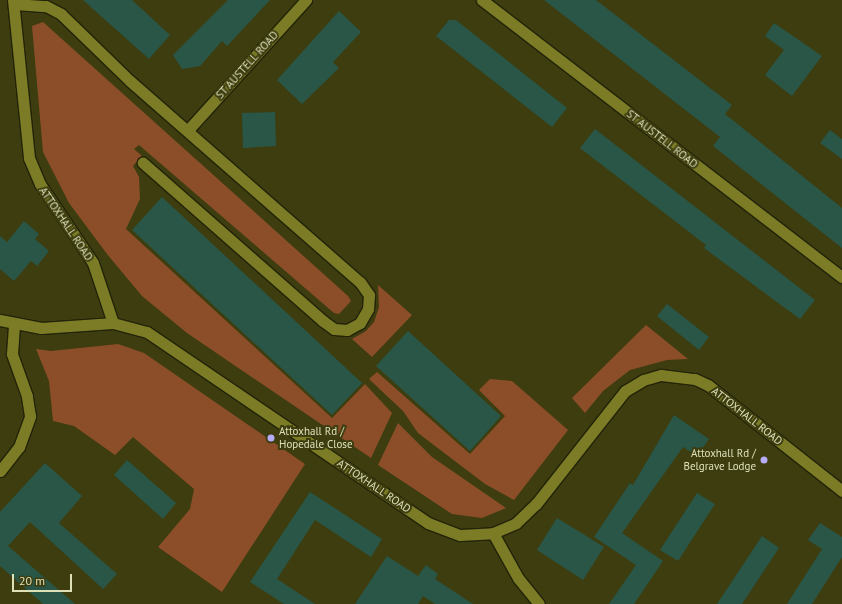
<!DOCTYPE html>
<html>
<head>
<meta charset="utf-8">
<style>
  body { margin:0 }
  #map { position:relative; width:842px; height:604px; overflow:hidden; background:#3d3d10; font-family:"PT Sans",sans-serif }
  div>[style] { position:absolute }
  .green>* { inset:0; background:#8c4e28 }
  .building>* { inset:0; background:#295647 }
  .roads { filter:drop-shadow(1px 0 #232309) drop-shadow(-1px 0 #232309) drop-shadow(0 1px #232309) drop-shadow(0 -1px #232309) }
  .minor>* { height:11px; margin:-5.5px; padding:0 5.5px; transform-origin:5.5px; border-radius:5.5px; background:#7b7c25 }
  .dots>* { width:11px; height:11px; translate:-50% -50%; box-sizing:border-box; border:2px solid #3d3d10; border-radius:50% }
  span { translate:-50% -50%; white-space:nowrap; text-align:center; line-height:1.15; -webkit-text-stroke:4px #3d3d10; paint-order:stroke }
  .street-label { font-size:11px; color:#dee0b8 }
  .poi-label { font-size:11px; color:#dee0b8 }
  .left { translate:0 -50%; text-align:left }
  .right { translate:-100% -50%; text-align:right }
  .scale { position:absolute; left:12px; top:574px; width:60px; height:18px; box-sizing:border-box; border:2px solid #dee0b8; border-top:0; padding-left:5px; font-size:12px; line-height:14px; white-space:nowrap; color:#dee0b8; -webkit-text-stroke:3px #3d3d10; paint-order:stroke }
</style>
</head>
<body>
<div id="map">
  <div class="green">
    <div style="clip-path:polygon(43px 22px,348px 296px,351px 301px,339px 314px,334px 313px,139px 145px,134px 149px,142px 156px,133px 166px,139px 177px,140px 199px,126px 229px,332px 418px,365px 384px,392px 413px,371px 458px,187px 333px,142px 296px,107px 254px,69px 203px,43px 152px,32px 26px)"></div>
    <div style="clip-path:polygon(378px 285px,412px 315px,372px 357px,352px 339px,366px 331px,374px 322px,379px 307px)"></div>
    <div style="clip-path:polygon(646px 325px,688px 359px,667px 360px,630px 370px,603px 391px,585px 413px,572px 398px)"></div>
    <div style="clip-path:polygon(118px 344px,144px 353px,305px 464px,222px 592px,158px 547px,190px 509px,194px 489px,133px 437px,115px 455px,74px 426px,53px 421px,49px 381px,36px 349px,51px 351px)"></div>
    <div style="clip-path:polygon(377px 372px,470px 454px,505px 416px,479px 390px,490px 379px,512px 381px,568px 430px,514px 500px,485px 484px,418px 433px,403px 411px,369px 379px)"></div>
    <div style="clip-path:polygon(398px 423px,432px 457px,506px 508px,482px 518px,452px 514px,378px 465px)"></div>
  </div>
  <div class="building">
    <div style="clip-path:polygon(83px 0,132px 0,170px 35px,149px 59px)"></div>
    <div style="clip-path:polygon(228px 0,270px 0,227px 46px,222px 41px,200px 66px,182px 69px,173px 55px)"></div>
    <div style="clip-path:polygon(544px 0,596px 0,732px 105px,725px 114px,842px 208px,842px 248px,713px 146px,720px 137px)"></div>
    <div style="clip-path:polygon(339px 11px,361px 32px,333px 62px,339px 68px,302px 104px,277px 80px)"></div>
    <div style="clip-path:polygon(449px 20px,456px 20px,567px 108px,552px 127px,436px 36px)"></div>
    <div style="clip-path:polygon(774px 23px,822px 56px,792px 96px,765px 75px,784px 50px,765px 36px)"></div>
    <div style="clip-path:polygon(275px 112px,276px 146px,243px 148px,242px 113px)"></div>
    <div style="clip-path:polygon(595px 129px,815px 300px,800px 319px,704px 248px,706px 245px,580px 148px)"></div>
    <div style="clip-path:polygon(830px 130px,842px 139px,842px 159px,820px 143px)"></div>
    <div style="clip-path:polygon(162px 197px,362px 383px,332px 415px,132px 230px)"></div>
    <div style="clip-path:polygon(24px 221px,39px 234px,35px 239px,49px 251px,37px 266px,31px 261px,14px 281px,0 269px,0 236px,7px 242px)"></div>
    <div style="clip-path:polygon(667px 304px,709px 337px,699px 350px,657px 316px)"></div>
    <div style="clip-path:polygon(408px 331px,501px 416px,470px 451px,376px 366px)"></div>
    <div style="clip-path:polygon(674px 415px,709px 439px,697px 456px,683px 447px,622px 533px,663px 561px,634px 604px,609px 604px,636px 565px,594px 537px,630px 483px,633px 485px)"></div>
    <div style="clip-path:polygon(127px 460px,176px 503px,163px 519px,114px 475px)"></div>
    <div style="clip-path:polygon(45px 463px,82px 496px,59px 523px,117px 574px,103px 589px,30px 522px,8px 546px,75px 604px,43px 604px,0 566px,0 512px)"></div>
    <div style="clip-path:polygon(310px 492px,382px 539px,371px 557px,315px 520px,277px 579px,315px 604px,284px 604px,250px 582px)"></div>
    <div style="clip-path:polygon(697px 493px,715px 504px,678px 561px,660px 550px)"></div>
    <div style="clip-path:polygon(557px 518px,604px 547px,583px 580px,537px 550px)"></div>
    <div style="clip-path:polygon(820px 523px,842px 537px,842px 557px,812px 604px,787px 604px,822px 549px,808px 540px)"></div>
    <div style="clip-path:polygon(762px 536px,779px 548px,742px 604px,717px 604px)"></div>
    <div style="clip-path:polygon(387px 556px,418px 576px,426px 565px,438px 574px,435px 579px,473px 604px,435px 604px,423px 596px,418px 604px,355px 604px)"></div>
  </div>
  <div class="roads">
    <div class="minor">
      <div style="left:13px;top:0;width:159px;rotate:84.2deg"></div>
      <div style="left:29px;top:158px;width:28px;rotate:67deg"></div>
      <div style="left:40px;top:184px;width:95px;rotate:56.1deg"></div>
      <div style="left:93px;top:263px;width:63px;rotate:71.6deg"></div>
      <div style="left:482px;top:0;width:454px;rotate:37.6deg"></div>
      <div style="left:14px;top:4px;width:32px;rotate:4deg"></div>
      <div style="left:46px;top:6px;width:17px;rotate:28deg"></div>
      <div style="left:61px;top:14px;width:96px;rotate:44.2deg"></div>
      <div style="left:130px;top:81px;width:305px;rotate:41.2deg"></div>
      <div style="left:360px;top:282px;width:16px;rotate:55deg"></div>
      <div style="left:369px;top:295px;width:14px;rotate:94deg"></div>
      <div style="left:368px;top:309px;width:16px;rotate:120deg"></div>
      <div style="left:360px;top:323px;width:15px;rotate:152deg"></div>
      <div style="left:347px;top:330px;width:13px;rotate:-176deg"></div>
      <div style="left:334px;top:329px;width:14px;rotate:-144deg"></div>
      <div style="left:323px;top:321px;width:240px;rotate:-138.7deg"></div>
      <div style="left:188px;top:130px;width:176px;rotate:-47.8deg"></div>
      <div style="left:0;top:320px;width:42px;rotate:11deg"></div>
      <div style="left:41px;top:328px;width:72px;rotate:-4deg"></div>
      <div style="left:113px;top:323px;width:35px;rotate:15deg"></div>
      <div style="left:147px;top:332px;width:340px;rotate:34.2deg"></div>
      <div style="left:428px;top:523px;width:34px;rotate:21deg"></div>
      <div style="left:460px;top:535px;width:33px;rotate:-3deg"></div>
      <div style="left:493px;top:533px;width:25px;rotate:-23deg"></div>
      <div style="left:516px;top:523px;width:28px;rotate:-44deg"></div>
      <div style="left:536px;top:504px;width:144px;rotate:-51.8deg"></div>
      <div style="left:625px;top:391px;width:21px;rotate:-31deg"></div>
      <div style="left:643px;top:380px;width:19px;rotate:-16deg"></div>
      <div style="left:661px;top:375px;width:34px;rotate:7deg"></div>
      <div style="left:695px;top:379px;width:14px;rotate:25deg"></div>
      <div style="left:708px;top:385px;width:171px;rotate:38.3deg"></div>
      <div style="left:0;top:471px;width:31px;rotate:-52deg"></div>
      <div style="left:19px;top:447px;width:33px;rotate:-70deg"></div>
      <div style="left:30px;top:416px;width:20px;rotate:-99deg"></div>
      <div style="left:27px;top:396px;width:45px;rotate:-109.7deg"></div>
      <div style="left:12px;top:354px;width:30px;rotate:-86deg"></div>
      <div style="left:493px;top:533px;width:51px;rotate:60.9deg"></div>
      <div style="left:518px;top:578px;width:33px;rotate:51deg"></div>
    </div>
  </div>
  <div class="dots">
    <div style="left:271px;top:438px;background:#b6acf8"></div>
    <div style="left:764px;top:460px;background:#b6acf8"></div>
  </div>
  <div class="street-label">
    <span style="left:247px;top:65px;rotate:-48deg">ST AUSTELL ROAD</span>
    <span style="left:662px;top:139px;rotate:38deg">ST AUSTELL ROAD</span>
    <span style="left:66px;top:224px;rotate:56deg">ATTOXHALL ROAD</span>
    <span style="left:747px;top:416px;rotate:38deg">ATTOXHALL ROAD</span>
    <span style="left:374px;top:486px;rotate:34deg">ATTOXHALL ROAD</span>
  </div>
  <div class="poi-label">
    <span class="left" style="left:279px;top:438px">Attoxhall Rd /<br>Hopedale Close</span>
    <span class="right" style="left:756px;top:460px">Attoxhall Rd /<br>Belgrave Lodge</span>
  </div>
  <div class="scale">20 m</div>
</div>
</body>
</html>
